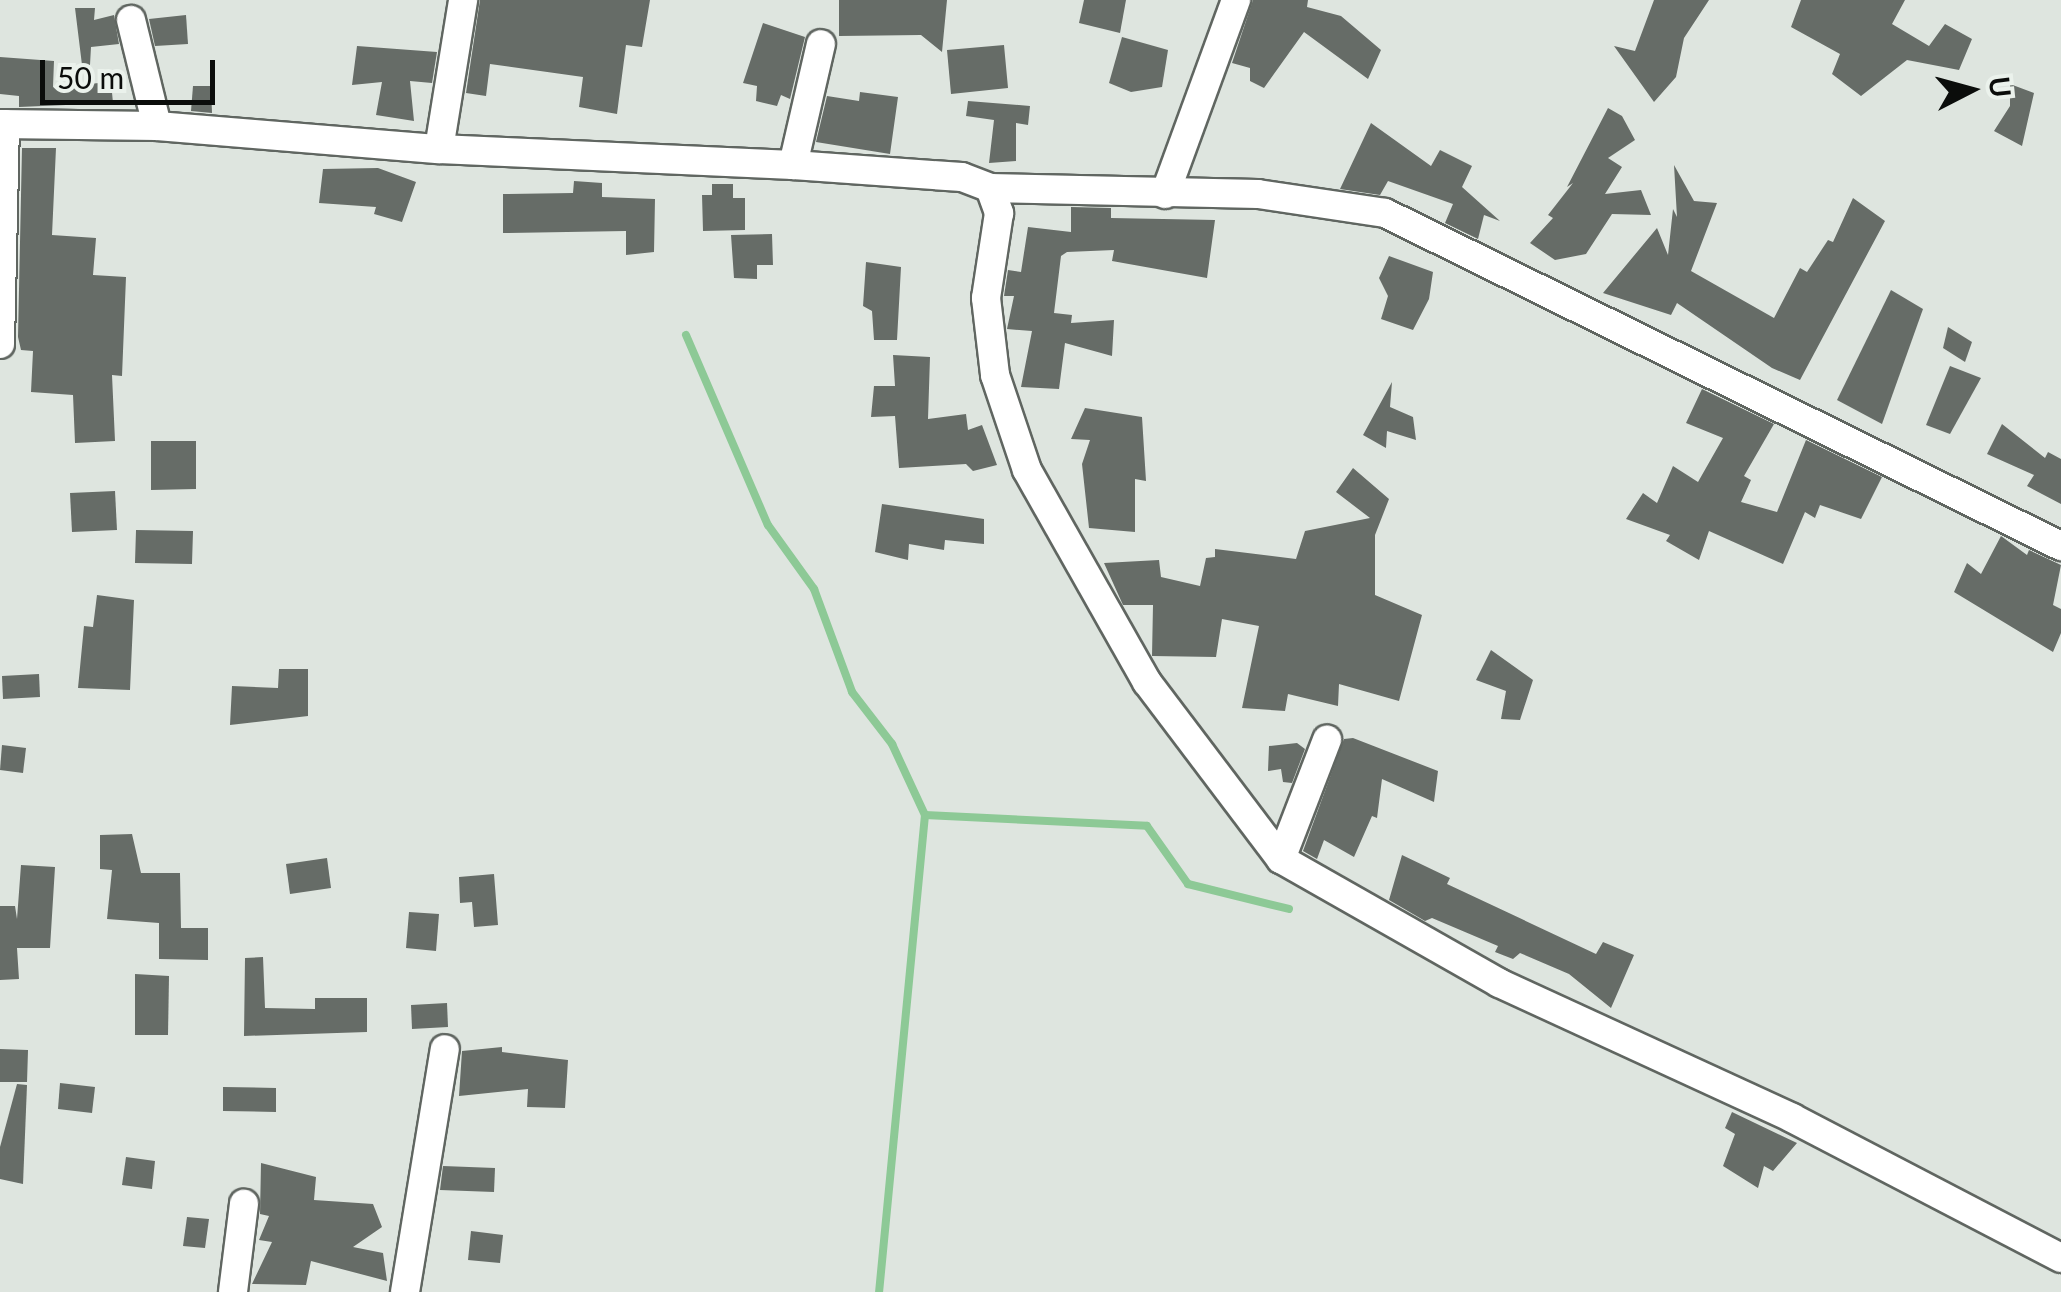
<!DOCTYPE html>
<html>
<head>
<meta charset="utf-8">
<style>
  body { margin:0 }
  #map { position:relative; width:2061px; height:1292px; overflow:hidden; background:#dee5df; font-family:Lato,sans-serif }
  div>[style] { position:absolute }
  .stream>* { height:8px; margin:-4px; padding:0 4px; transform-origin:4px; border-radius:4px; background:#8dc996 }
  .building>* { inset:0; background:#666c67 }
  .roads { filter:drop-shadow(2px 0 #606661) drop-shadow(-2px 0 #606661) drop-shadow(0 2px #606661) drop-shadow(0 -2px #606661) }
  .minor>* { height:28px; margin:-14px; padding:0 14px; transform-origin:14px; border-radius:14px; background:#fff }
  span { translate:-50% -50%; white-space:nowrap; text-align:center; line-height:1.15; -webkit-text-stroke:10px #ebf2ec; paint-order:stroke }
  .north { position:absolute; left:1921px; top:40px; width:100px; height:100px; -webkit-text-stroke:8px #ebf2ec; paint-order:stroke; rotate:84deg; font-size:28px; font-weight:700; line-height:40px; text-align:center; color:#0b0d0b }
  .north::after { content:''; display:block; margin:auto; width:35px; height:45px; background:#0b0d0b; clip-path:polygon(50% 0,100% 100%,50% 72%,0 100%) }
  .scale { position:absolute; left:40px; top:60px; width:175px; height:45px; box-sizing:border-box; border:5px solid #0b0d0b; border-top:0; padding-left:12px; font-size:30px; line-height:35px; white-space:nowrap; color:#0b0d0b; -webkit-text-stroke:8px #ebf2ec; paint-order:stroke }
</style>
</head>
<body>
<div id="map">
  <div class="stream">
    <div style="left:686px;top:335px;width:207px;rotate:66.7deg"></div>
    <div style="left:768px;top:525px;width:79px;rotate:54.3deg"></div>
    <div style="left:814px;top:589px;width:110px;rotate:69.7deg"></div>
    <div style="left:852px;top:692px;width:66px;rotate:52.4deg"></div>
    <div style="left:892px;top:744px;width:78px;rotate:65.1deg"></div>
    <div style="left:925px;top:815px;width:479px;rotate:95.5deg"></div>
    <div style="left:925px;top:815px;width:222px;rotate:2.8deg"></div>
    <div style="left:1147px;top:826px;width:71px;rotate:54.7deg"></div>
    <div style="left:1188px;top:884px;width:104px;rotate:13.9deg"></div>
  </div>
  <div class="building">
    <div style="clip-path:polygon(480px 0,650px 0,642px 47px,626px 45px,617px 114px,579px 107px,583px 77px,490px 64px,486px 96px,466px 93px)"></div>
    <div style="clip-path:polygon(839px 0,947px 0,942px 52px,921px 35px,839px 36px)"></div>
    <div style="clip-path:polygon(1084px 0,1126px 0,1120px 33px,1079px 23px)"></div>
    <div style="clip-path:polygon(1253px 0,1308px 0,1307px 7px,1341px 16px,1381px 50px,1368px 79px,1304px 32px,1264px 88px,1250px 81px,1250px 68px,1232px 63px)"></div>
    <div style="clip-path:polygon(1654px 0,1709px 0,1684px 38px,1676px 77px,1654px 102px,1614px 46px,1635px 51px)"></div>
    <div style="clip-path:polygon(1801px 0,1905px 0,1892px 24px,1929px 46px,1945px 24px,1972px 39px,1959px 70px,1907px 60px,1861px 96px,1832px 74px,1840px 54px,1791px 27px)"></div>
    <div style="clip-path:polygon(75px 8px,95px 8px,94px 20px,114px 15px,119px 44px,91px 47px,90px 65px,82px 65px)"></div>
    <div style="clip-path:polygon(186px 15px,188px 44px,155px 46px,149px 19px)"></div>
    <div style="clip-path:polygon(763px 23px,805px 37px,790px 99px,781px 95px,777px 106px,756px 101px,757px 86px,743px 83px)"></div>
    <div style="clip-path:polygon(1122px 37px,1168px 50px,1162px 87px,1131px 92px,1109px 83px)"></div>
    <div style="clip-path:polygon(1004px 45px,1008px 88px,951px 94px,947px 50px)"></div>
    <div style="clip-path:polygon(357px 46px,437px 52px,432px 83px,410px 81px,414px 121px,376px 115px,382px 82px,352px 85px)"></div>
    <div style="clip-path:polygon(0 57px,54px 61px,53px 87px,111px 82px,113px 103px,19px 107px,19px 96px,0 94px)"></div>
    <div style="clip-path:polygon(2010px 84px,2034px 93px,2022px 146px,1994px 131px,2010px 106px)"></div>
    <div style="clip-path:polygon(193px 86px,211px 86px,212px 113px,191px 111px)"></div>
    <div style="clip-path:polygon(860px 92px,898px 97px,890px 154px,816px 142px,827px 96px,859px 101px)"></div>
    <div style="clip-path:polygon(968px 101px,1030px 106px,1028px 125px,1016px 123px,1016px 161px,989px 163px,994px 120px,966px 116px)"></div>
    <div style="clip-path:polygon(1608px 108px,1622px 116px,1635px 140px,1608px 158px,1622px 167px,1605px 194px,1641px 190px,1651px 215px,1612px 214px,1586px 254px,1555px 260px,1530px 243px,1553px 218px,1548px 215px,1573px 183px,1567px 187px)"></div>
    <div style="clip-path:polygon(1371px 123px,1431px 166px,1440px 150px,1472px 166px,1462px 187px,1500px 221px,1484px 215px,1478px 239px,1445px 223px,1453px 204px,1388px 181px,1380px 195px,1340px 189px)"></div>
    <div style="clip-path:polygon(22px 148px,56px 148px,52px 235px,96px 238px,93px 275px,126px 277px,122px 376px,112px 375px,115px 441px,75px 443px,73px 395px,31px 392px,33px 351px,21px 350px,18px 337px)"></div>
    <div style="clip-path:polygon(1674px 165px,1694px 201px,1717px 203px,1691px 271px,1774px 318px,1800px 268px,1807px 272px,1828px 240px,1833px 242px,1853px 198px,1885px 221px,1800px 380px,1772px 368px,1677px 303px,1671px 315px,1603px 293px,1657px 228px,1668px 255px,1673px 209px,1677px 217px)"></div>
    <div style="clip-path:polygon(378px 168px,416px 182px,402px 222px,374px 214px,376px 207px,319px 203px,323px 169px)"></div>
    <div style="clip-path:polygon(574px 181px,602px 183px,602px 197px,655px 199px,654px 252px,626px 255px,626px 231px,503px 233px,503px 194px,573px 193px)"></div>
    <div style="clip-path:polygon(712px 184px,733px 184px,733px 198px,745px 198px,745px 230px,703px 231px,702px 195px,712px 195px)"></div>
    <div style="clip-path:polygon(1071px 207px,1111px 208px,1111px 218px,1215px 220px,1207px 278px,1112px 261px,1114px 250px,1067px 252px,1061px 256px,1054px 313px,1072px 315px,1071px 323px,1114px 320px,1112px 356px,1065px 343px,1059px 389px,1021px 387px,1032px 331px,1007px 329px,1014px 296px,1004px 296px,1008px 270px,1021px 272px,1028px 227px,1071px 232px)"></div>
    <div style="clip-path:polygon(772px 234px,773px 265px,757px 265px,757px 279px,734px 278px,731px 235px)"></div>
    <div style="clip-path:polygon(1389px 256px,1433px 272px,1429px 299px,1413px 330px,1381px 319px,1388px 296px,1379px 278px)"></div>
    <div style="clip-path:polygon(866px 262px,901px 267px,897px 340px,874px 340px,872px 311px,863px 306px)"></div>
    <div style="clip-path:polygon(1891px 290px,1923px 309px,1882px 424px,1837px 400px)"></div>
    <div style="clip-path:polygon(1948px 327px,1972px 342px,1965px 362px,1943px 348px)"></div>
    <div style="clip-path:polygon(893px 355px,930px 357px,928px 419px,966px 414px,968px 430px,982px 425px,997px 465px,973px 471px,966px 464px,899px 468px,895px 416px,871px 417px,874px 386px,895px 386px)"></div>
    <div style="clip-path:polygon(1950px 366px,1981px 378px,1950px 434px,1926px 425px)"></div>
    <div style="clip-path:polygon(1392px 382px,1390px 407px,1413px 417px,1416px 440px,1387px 431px,1386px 448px,1363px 435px)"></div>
    <div style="clip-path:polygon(1702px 389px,1774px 424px,1744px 476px,1751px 480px,1741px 502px,1777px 512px,1806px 440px,1882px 477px,1861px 519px,1820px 505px,1815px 518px,1805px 512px,1783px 564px,1709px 531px,1699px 560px,1666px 541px,1670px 535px,1626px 519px,1643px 493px,1657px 503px,1673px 466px,1698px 482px,1723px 438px,1686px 423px)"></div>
    <div style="clip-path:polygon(1085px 408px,1142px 417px,1146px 481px,1135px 479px,1135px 532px,1089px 528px,1082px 464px,1090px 440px,1071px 439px)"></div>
    <div style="clip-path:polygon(2002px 424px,2045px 458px,2048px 452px,2061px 459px,2061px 504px,2027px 486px,2034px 475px,1987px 454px)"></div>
    <div style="clip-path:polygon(151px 441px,196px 441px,196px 489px,151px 490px)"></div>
    <div style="clip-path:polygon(1353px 468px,1389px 499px,1375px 535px,1375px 595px,1422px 615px,1399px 701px,1339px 684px,1338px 706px,1288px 694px,1285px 711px,1242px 708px,1259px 626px,1222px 619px,1216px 657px,1152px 656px,1153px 605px,1123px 605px,1104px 563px,1159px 560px,1161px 577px,1200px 586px,1206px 558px,1215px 557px,1215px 549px,1296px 559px,1305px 531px,1370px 518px,1336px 492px)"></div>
    <div style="clip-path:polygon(115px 491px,117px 530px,72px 532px,70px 493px)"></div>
    <div style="clip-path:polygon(882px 504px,984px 519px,984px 544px,945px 540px,944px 550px,909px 544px,908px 560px,875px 552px)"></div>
    <div style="clip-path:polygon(136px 530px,193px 531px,192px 564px,135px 563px)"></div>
    <div style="clip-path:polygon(2001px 536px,2027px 555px,2029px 550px,2061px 565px,2053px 605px,2061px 609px,2061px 633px,2053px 652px,1954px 592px,1967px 563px,1981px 574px)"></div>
    <div style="clip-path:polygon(97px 595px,134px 600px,130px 690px,78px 688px,84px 626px,93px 627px)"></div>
    <div style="clip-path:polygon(1491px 650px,1533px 680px,1520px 720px,1501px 719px,1506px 691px,1476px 680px)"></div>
    <div style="clip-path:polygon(279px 669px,308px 669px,308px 716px,230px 725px,232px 686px,278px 688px)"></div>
    <div style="clip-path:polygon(39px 674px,40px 697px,3px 699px,2px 676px)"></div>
    <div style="clip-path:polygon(1353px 738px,1438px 771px,1434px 802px,1382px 779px,1377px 818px,1372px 816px,1354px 857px,1324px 840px,1317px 859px,1303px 851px,1344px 739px)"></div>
    <div style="clip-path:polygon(1297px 743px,1305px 749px,1292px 783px,1283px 782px,1281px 769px,1268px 771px,1269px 746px)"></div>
    <div style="clip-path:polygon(2px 745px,26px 748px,23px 773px,0 770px)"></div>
    <div style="clip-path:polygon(132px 834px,141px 873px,180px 873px,181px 928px,208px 928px,208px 960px,159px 959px,159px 923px,107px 919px,112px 870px,100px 869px,100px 835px)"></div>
    <div style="clip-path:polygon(1402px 855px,1450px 878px,1447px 884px,1596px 954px,1603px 942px,1634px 955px,1611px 1008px,1569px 974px,1520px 953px,1513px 959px,1495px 952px,1498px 946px,1432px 918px,1425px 921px,1389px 900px)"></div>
    <div style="clip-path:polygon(327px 858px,331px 888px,290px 894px,286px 864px)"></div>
    <div style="clip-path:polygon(21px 865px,55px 867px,50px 948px,17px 948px,19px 979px,0 980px,0 906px,15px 906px,17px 919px)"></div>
    <div style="clip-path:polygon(494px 874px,498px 925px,474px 927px,472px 902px,460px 903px,459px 877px)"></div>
    <div style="clip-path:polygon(409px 912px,439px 914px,436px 951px,406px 948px)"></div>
    <div style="clip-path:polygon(263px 957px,265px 1008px,315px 1009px,315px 998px,367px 998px,367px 1032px,244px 1036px,245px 958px)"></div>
    <div style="clip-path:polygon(135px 974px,169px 976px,168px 1035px,135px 1035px)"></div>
    <div style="clip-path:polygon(447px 1003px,448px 1027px,412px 1029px,411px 1005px)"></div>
    <div style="clip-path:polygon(502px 1047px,502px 1052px,568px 1060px,565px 1108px,527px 1107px,528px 1089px,459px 1096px,462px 1051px)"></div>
    <div style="clip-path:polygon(0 1049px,28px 1050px,27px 1082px,0 1082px)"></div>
    <div style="clip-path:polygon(60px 1083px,95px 1087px,92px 1113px,58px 1109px)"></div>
    <div style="clip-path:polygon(17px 1084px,27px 1085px,23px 1184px,0 1179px,0 1147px)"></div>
    <div style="clip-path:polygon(223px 1087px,276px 1088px,276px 1112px,223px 1111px)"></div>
    <div style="clip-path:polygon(1732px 1112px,1797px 1143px,1773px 1171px,1764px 1166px,1758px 1188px,1723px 1166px,1735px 1134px,1725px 1128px)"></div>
    <div style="clip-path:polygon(126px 1157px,155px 1161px,152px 1189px,122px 1185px)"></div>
    <div style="clip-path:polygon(261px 1163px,316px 1177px,314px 1200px,373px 1204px,382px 1227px,353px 1247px,383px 1253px,387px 1281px,311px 1261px,306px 1285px,252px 1284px,272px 1242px,259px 1240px,269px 1216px,260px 1214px)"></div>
    <div style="clip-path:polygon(443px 1166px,495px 1168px,494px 1192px,440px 1190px)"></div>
    <div style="clip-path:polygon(187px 1217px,209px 1219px,205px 1248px,183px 1246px)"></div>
    <div style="clip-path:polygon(471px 1231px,503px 1235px,500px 1263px,468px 1260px)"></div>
  </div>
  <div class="roads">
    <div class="minor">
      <div style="left:131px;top:20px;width:109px;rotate:76.2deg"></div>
      <div style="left:0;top:124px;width:157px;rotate:0.7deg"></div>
      <div style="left:157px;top:126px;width:283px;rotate:4.7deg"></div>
      <div style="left:439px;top:149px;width:354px;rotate:2.6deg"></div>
      <div style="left:793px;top:165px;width:169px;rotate:4.1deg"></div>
      <div style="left:962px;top:177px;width:30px;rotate:21deg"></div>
      <div style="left:990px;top:188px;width:27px;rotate:70deg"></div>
      <div style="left:999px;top:213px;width:86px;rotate:98.7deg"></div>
      <div style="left:986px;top:298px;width:78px;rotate:83.3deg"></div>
      <div style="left:995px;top:375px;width:100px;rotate:71.4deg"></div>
      <div style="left:1027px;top:470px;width:244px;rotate:60.5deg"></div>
      <div style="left:1147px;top:682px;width:222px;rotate:52.9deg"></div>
      <div style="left:1281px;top:859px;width:251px;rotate:29.6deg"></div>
      <div style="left:1499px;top:983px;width:323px;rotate:24.7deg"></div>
      <div style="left:1792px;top:1118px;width:303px;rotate:27.5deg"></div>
      <div style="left:439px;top:149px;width:151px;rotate:-80.8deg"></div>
      <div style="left:793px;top:165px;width:124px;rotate:-77deg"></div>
      <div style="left:990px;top:188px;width:268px;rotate:1.3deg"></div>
      <div style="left:1258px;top:194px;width:128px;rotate:8.5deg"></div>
      <div style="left:1385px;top:213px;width:754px;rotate:26.23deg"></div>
      <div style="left:1165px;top:194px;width:207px;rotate:-69.9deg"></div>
      <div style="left:0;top:344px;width:220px;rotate:-88.7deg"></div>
      <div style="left:1281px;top:859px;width:128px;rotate:-68.9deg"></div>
      <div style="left:233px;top:1292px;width:89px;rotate:-82.9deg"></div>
      <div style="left:405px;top:1292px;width:246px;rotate:-80.7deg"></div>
    </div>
  </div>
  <div class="north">U</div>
  <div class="scale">50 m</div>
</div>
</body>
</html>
